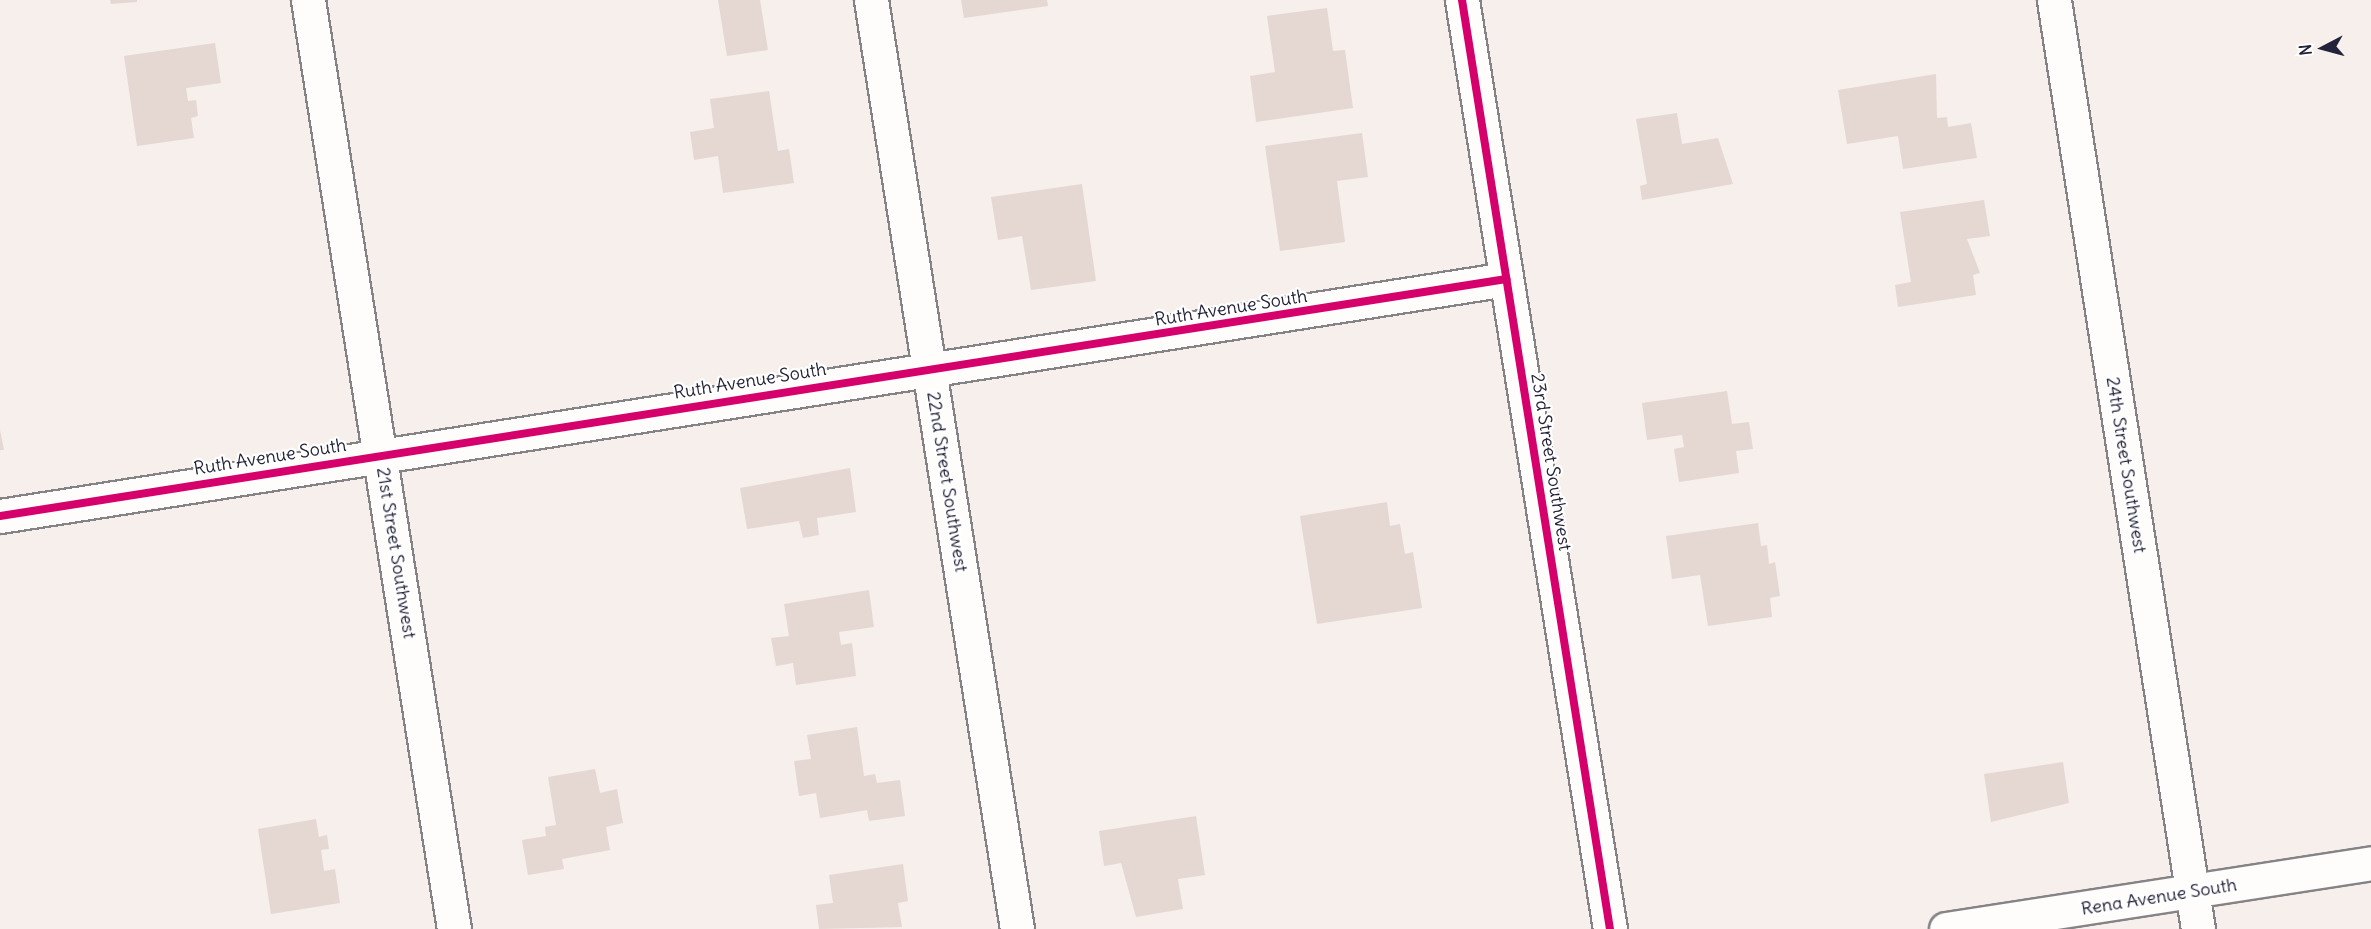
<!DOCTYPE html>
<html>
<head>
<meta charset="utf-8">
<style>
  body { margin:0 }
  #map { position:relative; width:2371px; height:929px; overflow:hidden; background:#f7efeb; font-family:Delius,sans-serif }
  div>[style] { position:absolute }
  .building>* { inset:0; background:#e5d7d1 }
  .roads { filter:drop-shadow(2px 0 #868386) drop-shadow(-2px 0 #868386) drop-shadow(0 2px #868386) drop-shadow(0 -2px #868386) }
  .minor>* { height:33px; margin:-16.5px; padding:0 16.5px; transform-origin:16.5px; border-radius:16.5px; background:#fefdfc }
  .tertiary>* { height:33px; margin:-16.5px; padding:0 16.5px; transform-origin:16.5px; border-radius:16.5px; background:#fefdfc }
  .cycleway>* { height:8px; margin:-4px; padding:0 4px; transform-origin:4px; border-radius:4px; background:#d6006c }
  span { translate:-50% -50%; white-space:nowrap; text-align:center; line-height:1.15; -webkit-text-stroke:4.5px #fff; paint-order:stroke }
  .street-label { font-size:18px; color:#22223b }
  .north { position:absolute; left:2293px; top:18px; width:60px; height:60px; -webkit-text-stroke:4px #fff; paint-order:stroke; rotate:264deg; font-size:16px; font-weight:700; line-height:24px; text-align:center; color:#22223b }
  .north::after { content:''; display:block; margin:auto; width:21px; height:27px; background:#22223b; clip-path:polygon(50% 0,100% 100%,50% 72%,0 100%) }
</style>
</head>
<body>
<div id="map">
  <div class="building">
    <div style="clip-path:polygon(110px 0,137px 0,137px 2px,111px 4px)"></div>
    <div style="clip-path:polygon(718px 0,760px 0,768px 50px,727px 56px)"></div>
    <div style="clip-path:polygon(961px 0,1047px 0,1048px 6px,964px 18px)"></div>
    <div style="clip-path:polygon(1327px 8px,1333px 51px,1345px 50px,1353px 108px,1256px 122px,1250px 76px,1275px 72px,1267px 16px)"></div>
    <div style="clip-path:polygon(215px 43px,221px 83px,186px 88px,188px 101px,196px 100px,198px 116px,191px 118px,194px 138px,137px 146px,124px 56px)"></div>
    <div style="clip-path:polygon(1936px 74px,1937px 118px,1947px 117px,1948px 127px,1971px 123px,1977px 158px,1903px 169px,1898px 136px,1847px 144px,1838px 90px)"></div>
    <div style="clip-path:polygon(769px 91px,778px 151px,789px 149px,794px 183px,723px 193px,718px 156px,694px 160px,690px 132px,714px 128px,710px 99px)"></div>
    <div style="clip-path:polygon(1677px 113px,1682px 144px,1718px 138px,1733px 184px,1642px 200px,1640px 186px,1647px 184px,1636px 119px)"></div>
    <div style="clip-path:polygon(1362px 133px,1368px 177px,1337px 181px,1345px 242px,1280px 251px,1265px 146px)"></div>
    <div style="clip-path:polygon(1082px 184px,1096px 281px,1031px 290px,1022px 236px,998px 240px,991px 197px)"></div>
    <div style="clip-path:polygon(1984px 200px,1990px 236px,1967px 239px,1980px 273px,1973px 275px,1976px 295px,1898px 307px,1895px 285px,1911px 282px,1900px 212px)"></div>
    <div style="clip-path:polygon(1727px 391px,1732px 424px,1749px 422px,1753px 449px,1736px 451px,1739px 473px,1679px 482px,1674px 449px,1684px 447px,1682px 435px,1647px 440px,1642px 403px)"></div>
    <div style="clip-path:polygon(0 430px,4px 450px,0 450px)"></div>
    <div style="clip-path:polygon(850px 468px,856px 512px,817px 518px,819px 535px,803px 538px,799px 521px,747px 529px,740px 488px)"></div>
    <div style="clip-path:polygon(1387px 502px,1390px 526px,1400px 524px,1405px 554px,1413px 552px,1422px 608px,1317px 624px,1300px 516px)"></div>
    <div style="clip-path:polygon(1758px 523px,1761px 546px,1767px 545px,1769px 564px,1775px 562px,1780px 596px,1770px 598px,1772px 617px,1708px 626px,1700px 575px,1672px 579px,1666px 536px)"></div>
    <div style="clip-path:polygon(869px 590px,874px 627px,839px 632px,841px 645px,852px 643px,856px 676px,796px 685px,793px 663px,776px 666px,771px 638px,789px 636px,784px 604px)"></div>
    <div style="clip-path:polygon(857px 727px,864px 776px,875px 774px,877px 783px,900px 780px,905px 816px,869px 821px,867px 810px,820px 818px,816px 793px,799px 796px,794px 761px,811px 759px,807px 735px)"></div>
    <div style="clip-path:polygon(2063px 762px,2069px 803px,1991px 822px,1984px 774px)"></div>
    <div style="clip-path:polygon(595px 769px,600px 793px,617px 789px,623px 823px,606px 827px,610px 850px,562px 859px,564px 869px,528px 875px,522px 840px,546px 836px,545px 827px,556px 825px,548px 777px)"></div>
    <div style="clip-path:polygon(1196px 816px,1205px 875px,1178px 879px,1183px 909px,1136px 917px,1121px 863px,1104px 866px,1099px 831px)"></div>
    <div style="clip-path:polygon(316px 819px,319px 837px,327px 835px,329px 849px,321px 850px,324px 871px,335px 869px,340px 903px,271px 914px,258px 829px)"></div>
    <div style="clip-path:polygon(903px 864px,908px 901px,898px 903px,902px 927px,819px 929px,816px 905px,833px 903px,829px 875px)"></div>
  </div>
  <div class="roads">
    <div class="minor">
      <div style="left:308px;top:0;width:940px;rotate:81.07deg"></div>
      <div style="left:871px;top:0;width:940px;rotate:81.07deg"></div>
      <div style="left:2054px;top:0;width:940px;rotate:81.19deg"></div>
      <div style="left:0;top:516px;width:1525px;rotate:-8.94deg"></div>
      <div style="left:1946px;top:929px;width:430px;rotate:-8.8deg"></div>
    </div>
    <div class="tertiary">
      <div style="left:1462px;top:0;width:941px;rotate:80.95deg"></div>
    </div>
  </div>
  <div class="cycleway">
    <div style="left:1462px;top:0;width:941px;rotate:80.95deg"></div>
    <div style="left:0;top:516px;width:1525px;rotate:-8.94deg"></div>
  </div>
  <div class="street-label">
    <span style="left:1231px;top:308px;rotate:-9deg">Ruth Avenue South</span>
    <span style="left:750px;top:381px;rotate:-9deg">Ruth Avenue South</span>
    <span style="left:270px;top:457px;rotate:-9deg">Ruth Avenue South</span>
    <span style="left:1551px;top:462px;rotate:81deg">23rd Street Southwest</span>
    <span style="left:2126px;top:465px;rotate:81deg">24th Street Southwest</span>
    <span style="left:947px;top:482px;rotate:81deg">22nd Street Southwest</span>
    <span style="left:396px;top:553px;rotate:81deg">21st Street Southwest</span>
    <span style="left:2159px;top:897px;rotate:-9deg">Rena Avenue South</span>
  </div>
  <div class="north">N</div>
</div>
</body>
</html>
